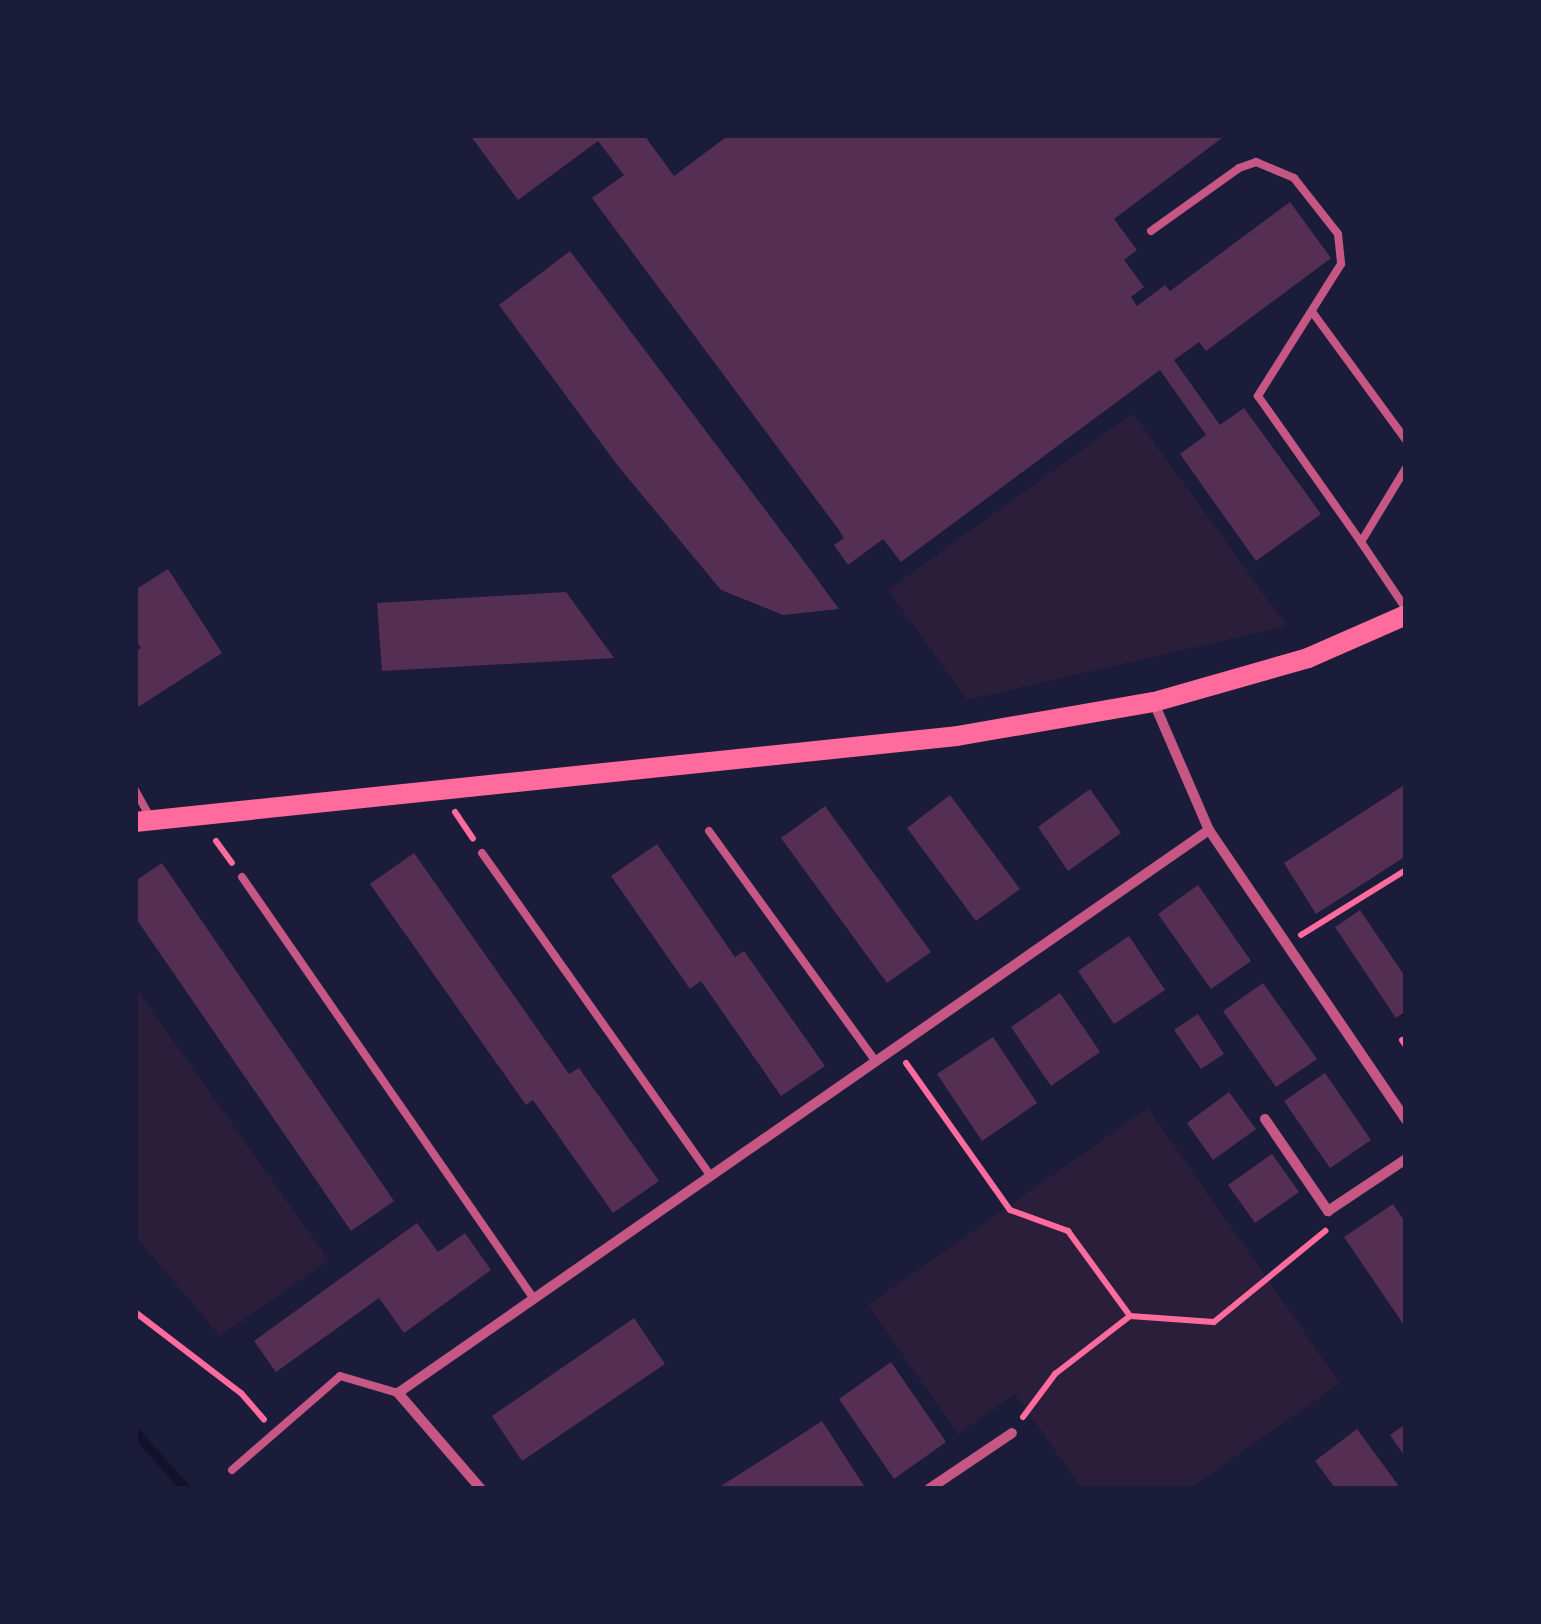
<!DOCTYPE html>
<html>
<head>
<meta charset="utf-8">
<style>
  body { margin:0 }
  #map { position:relative; width:1541px; height:1624px; overflow:hidden; background:#1b1b3a; font-family:"Exo 2",sans-serif }
  div>[style] { position:absolute }
  .green>* { inset:0; background:#2a1e3b }
  .stream>* { height:10px; margin:-5px; padding:0 5px; transform-origin:5px; border-radius:5px; background:#12122b }
  .building>* { inset:0; background:#542f53 }
  .path>* { height:6px; margin:-3px; padding:0 3px; transform-origin:3px; border-radius:3px; background:#ff6b9d }
  .service>* { height:8px; margin:-4px; padding:0 4px; transform-origin:4px; border-radius:4px; background:#c65784 }
  .minor>* { height:10px; margin:-5px; padding:0 5px; transform-origin:5px; border-radius:5px; background:#c65784 }
  .secondary>* { height:20px; margin:-10px; padding:0 10px; transform-origin:10px; border-radius:10px; background:#ff6b9d }
  span { translate:-50% -50%; white-space:nowrap; text-align:center; line-height:1.15; -webkit-text-stroke:10px #1b1b3a; paint-order:stroke }
  .frame { position:absolute; inset:0; border:138px solid #1b1b3a; pointer-events:none }
</style>
</head>
<body>
<div id="map">
  <div class="green">
    <div style="clip-path:polygon(1133px 413px,1287px 626px,967px 700px,888px 590px)"></div>
    <div style="clip-path:polygon(135px 987px,329px 1260px,220px 1336px,135px 1236px)"></div>
    <div style="clip-path:polygon(1148px 1108px,1340px 1383px,1189px 1489px,1082px 1489px,1015px 1394px,958px 1434px,868px 1305px)"></div>
  </div>
  <div class="stream">
    <div style="left:135px;top:1432px;width:76px;rotate:48.2deg"></div>
  </div>
  <div class="building">
    <div style="clip-path:polygon(470px 135px,644px 135px,674px 176px,729px 135px,1226px 135px,1114px 219px,1137px 250px,1124px 260px,1144px 287px,1131px 297px,1137px 306px,1165px 285px,1170px 291px,1290px 202px,1331px 258px,1206px 351px,1199px 342px,1174px 360px,1220px 425px,1244px 408px,1321px 514px,1256px 561px,1180px 454px,1206px 435px,1160px 370px,901px 562px,883px 539px,848px 565px,834px 545px,844px 538px,839px 530px,592px 198px,624px 175px,598px 141px,518px 200px)"></div>
    <div style="clip-path:polygon(570px 251px,800px 556px,839px 609px,783px 615px,721px 590px,618px 466px,499px 305px)"></div>
    <div style="clip-path:polygon(168px 569px,222px 653px,135px 709px,135px 652px,141px 648px,135px 638px,135px 590px)"></div>
    <div style="clip-path:polygon(566px 592px,614px 658px,382px 671px,377px 603px)"></div>
    <div style="clip-path:polygon(1406px 784px,1406px 856px,1316px 914px,1284px 863px)"></div>
    <div style="clip-path:polygon(1090px 789px,1121px 833px,1068px 871px,1038px 827px)"></div>
    <div style="clip-path:polygon(950px 795px,1020px 889px,976px 921px,907px 828px)"></div>
    <div style="clip-path:polygon(825px 806px,931px 952px,887px 983px,781px 838px)"></div>
    <div style="clip-path:polygon(657px 844px,735px 957px,744px 951px,825px 1066px,781px 1096px,701px 981px,690px 989px,611px 876px)"></div>
    <div style="clip-path:polygon(414px 853px,569px 1074px,579px 1068px,659px 1181px,613px 1213px,533px 1100px,526px 1105px,370px 884px)"></div>
    <div style="clip-path:polygon(162px 863px,394px 1201px,351px 1231px,135px 917px,135px 881px)"></div>
    <div style="clip-path:polygon(1198px 885px,1251px 961px,1211px 989px,1158px 914px)"></div>
    <div style="clip-path:polygon(1360px 910px,1406px 978px,1406px 1011px,1396px 1018px,1335px 927px)"></div>
    <div style="clip-path:polygon(1129px 936px,1165px 990px,1114px 1024px,1078px 971px)"></div>
    <div style="clip-path:polygon(1263px 983px,1317px 1059px,1276px 1087px,1223px 1011px)"></div>
    <div style="clip-path:polygon(1060px 993px,1100px 1052px,1051px 1086px,1011px 1027px)"></div>
    <div style="clip-path:polygon(1198px 1014px,1224px 1054px,1201px 1069px,1174px 1030px)"></div>
    <div style="clip-path:polygon(993px 1037px,1037px 1103px,982px 1141px,937px 1074px)"></div>
    <div style="clip-path:polygon(1325px 1073px,1371px 1140px,1330px 1168px,1284px 1101px)"></div>
    <div style="clip-path:polygon(1229px 1092px,1256px 1129px,1213px 1160px,1187px 1123px)"></div>
    <div style="clip-path:polygon(1272px 1154px,1299px 1192px,1255px 1223px,1228px 1185px)"></div>
    <div style="clip-path:polygon(1393px 1204px,1406px 1223px,1406px 1328px,1344px 1237px)"></div>
    <div style="clip-path:polygon(417px 1223px,438px 1252px,465px 1233px,491px 1270px,404px 1333px,379px 1298px,276px 1372px,254px 1341px)"></div>
    <div style="clip-path:polygon(634px 1318px,665px 1364px,522px 1461px,492px 1416px)"></div>
    <div style="clip-path:polygon(891px 1362px,946px 1442px,894px 1479px,839px 1399px)"></div>
    <div style="clip-path:polygon(822px 1421px,866px 1489px,716px 1489px,762px 1460px)"></div>
    <div style="clip-path:polygon(1406px 1424px,1406px 1458px,1390px 1435px)"></div>
    <div style="clip-path:polygon(1357px 1429px,1398px 1485px,1392px 1489px,1336px 1489px,1315px 1461px)"></div>
  </div>
  <div class="path">
    <div style="left:455px;top:812px;width:32px;rotate:56deg"></div>
    <div style="left:216px;top:841px;width:27px;rotate:54deg"></div>
    <div style="left:1301px;top:935px;width:123px;rotate:-31.8deg"></div>
    <div style="left:1402px;top:1040px;width:7px;rotate:56deg"></div>
    <div style="left:906px;top:1063px;width:180px;rotate:54.7deg"></div>
    <div style="left:1010px;top:1210px;width:62px;rotate:19.9deg"></div>
    <div style="left:1068px;top:1231px;width:105px;rotate:53.9deg"></div>
    <div style="left:1130px;top:1316px;width:84px;rotate:4.1deg"></div>
    <div style="left:1214px;top:1322px;width:144px;rotate:-39.3deg"></div>
    <div style="left:135px;top:1312px;width:133px;rotate:37.4deg"></div>
    <div style="left:241px;top:1393px;width:35px;rotate:49deg"></div>
    <div style="left:1023px;top:1417px;width:54px;rotate:-53.3deg"></div>
    <div style="left:1055px;top:1374px;width:95px;rotate:-37.7deg"></div>
  </div>
  <div class="service">
    <div style="left:1151px;top:231px;width:108px;rotate:-35.6deg"></div>
    <div style="left:1239px;top:168px;width:18px;rotate:-19deg"></div>
    <div style="left:1256px;top:162px;width:41px;rotate:22.8deg"></div>
    <div style="left:1294px;top:178px;width:71px;rotate:51.8deg"></div>
    <div style="left:1338px;top:234px;width:30px;rotate:84deg"></div>
    <div style="left:1341px;top:264px;width:156px;rotate:122.2deg"></div>
    <div style="left:1258px;top:396px;width:179px;rotate:54.8deg"></div>
    <div style="left:1361px;top:542px;width:87px;rotate:-58.7deg"></div>
    <div style="left:1313px;top:313px;width:157px;rotate:53.8deg"></div>
    <div style="left:1361px;top:542px;width:81px;rotate:56.1deg"></div>
    <div style="left:135px;top:790px;width:31px;rotate:61deg"></div>
    <div style="left:709px;top:831px;width:285px;rotate:54.1deg"></div>
    <div style="left:482px;top:853px;width:395px;rotate:54.7deg"></div>
    <div style="left:242px;top:877px;width:513px;rotate:55.32deg"></div>
    <div style="left:232px;top:1470px;width:143px;rotate:-41deg"></div>
    <div style="left:340px;top:1376px;width:60px;rotate:16.3deg"></div>
  </div>
  <div class="minor">
    <div style="left:1154px;top:703px;width:138px;rotate:66.6deg"></div>
    <div style="left:1209px;top:830px;width:351px;rotate:55.8deg"></div>
    <div style="left:1265px;top:1119px;width:112px;rotate:55.6deg"></div>
    <div style="left:1328px;top:1211px;width:94px;rotate:-33.7deg"></div>
    <div style="left:481px;top:1489px;width:127px;rotate:-130.8deg"></div>
    <div style="left:398px;top:1393px;width:987px;rotate:-34.77deg"></div>
    <div style="left:929px;top:1489px;width:100px;rotate:-34deg"></div>
  </div>
  <div class="secondary">
    <div style="left:135px;top:822px;width:826px;rotate:-5.97deg"></div>
    <div style="left:957px;top:736px;width:200px;rotate:-9.8deg"></div>
    <div style="left:1154px;top:702px;width:160px;rotate:-15.9deg"></div>
    <div style="left:1308px;top:658px;width:107px;rotate:-23.7deg"></div>
  </div>
  <div class="frame"></div>
</div>
</body>
</html>
